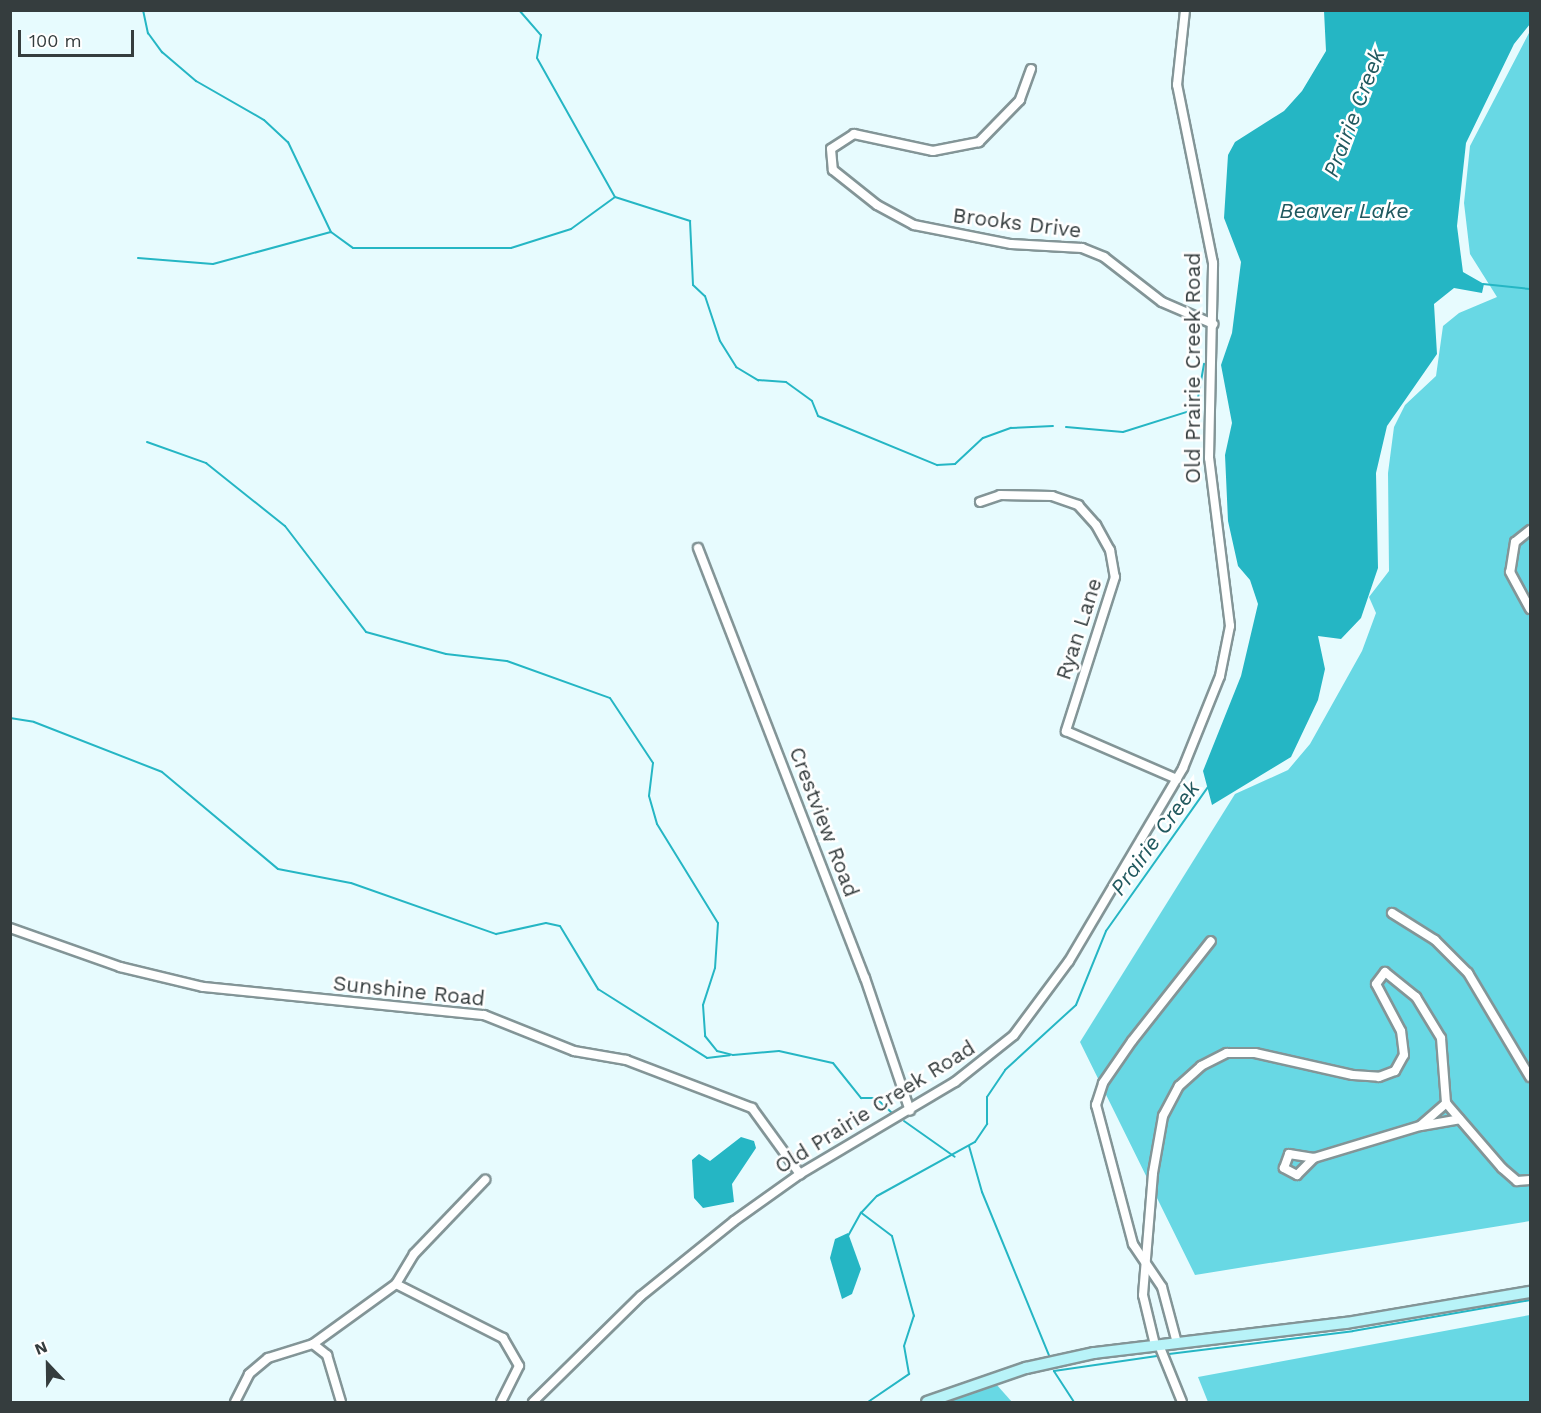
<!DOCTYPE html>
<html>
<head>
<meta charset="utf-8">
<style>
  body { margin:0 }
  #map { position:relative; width:1541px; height:1413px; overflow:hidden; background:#e7fbfe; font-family:"Work Sans",sans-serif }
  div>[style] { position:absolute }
  .green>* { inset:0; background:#68d8e4 }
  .water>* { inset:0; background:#25b6c4 }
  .stream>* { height:2px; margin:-1px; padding:0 1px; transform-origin:1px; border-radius:1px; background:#25b6c4 }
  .roads { filter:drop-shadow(2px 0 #839597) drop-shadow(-2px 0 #839597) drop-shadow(0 2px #839597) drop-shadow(0 -2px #839597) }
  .minor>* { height:8px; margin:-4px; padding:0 4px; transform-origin:4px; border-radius:4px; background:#fff }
  .secondary>* { height:10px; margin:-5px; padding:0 5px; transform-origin:5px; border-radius:5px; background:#b8f3f8 }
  span { translate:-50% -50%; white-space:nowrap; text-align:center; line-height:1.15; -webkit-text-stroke:5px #fff; paint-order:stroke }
  .street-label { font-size:21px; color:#353d3e }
  .water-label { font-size:22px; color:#21595f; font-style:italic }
  .frame { position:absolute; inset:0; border:12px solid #353d3e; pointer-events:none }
  .north { position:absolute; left:18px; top:1335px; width:60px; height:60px; -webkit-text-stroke:4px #fff; paint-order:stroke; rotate:338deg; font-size:16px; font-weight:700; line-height:24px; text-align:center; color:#353d3e }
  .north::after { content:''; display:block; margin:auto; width:21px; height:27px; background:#353d3e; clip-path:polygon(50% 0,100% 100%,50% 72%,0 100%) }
  .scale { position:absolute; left:18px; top:30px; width:116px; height:27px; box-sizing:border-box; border:3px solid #353d3e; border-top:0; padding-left:8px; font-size:18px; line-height:21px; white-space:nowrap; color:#353d3e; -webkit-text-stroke:4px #fff; paint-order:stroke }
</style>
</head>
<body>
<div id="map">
  <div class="green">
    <div style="clip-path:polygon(1530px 31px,1530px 1221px,1195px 1275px,1080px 1042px,1235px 794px,1288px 770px,1310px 744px,1362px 651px,1376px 613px,1369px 597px,1389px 571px,1388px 473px,1394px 427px,1405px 405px,1436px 376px,1443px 326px,1459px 313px,1497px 297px,1470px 254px,1464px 203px,1470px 146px)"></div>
    <div style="clip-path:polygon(1530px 1315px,1530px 1402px,1208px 1402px,1198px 1377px)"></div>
    <div style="clip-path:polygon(996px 1384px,1012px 1402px,949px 1402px)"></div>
  </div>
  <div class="water">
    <div style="clip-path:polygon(1324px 11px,1530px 11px,1530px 24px,1514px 44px,1466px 143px,1457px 226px,1463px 272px,1484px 284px,1482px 293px,1454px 288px,1434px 304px,1437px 354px,1387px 426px,1376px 473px,1378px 568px,1361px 618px,1341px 639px,1318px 636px,1325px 669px,1318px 700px,1291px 757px,1212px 805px,1203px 771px,1241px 676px,1258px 604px,1250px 580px,1238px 566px,1228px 521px,1225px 455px,1232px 423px,1221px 365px,1232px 333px,1241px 262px,1224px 218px,1228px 155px,1235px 142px,1284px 111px,1302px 91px,1326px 51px)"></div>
    <div style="clip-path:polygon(741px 1137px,754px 1141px,756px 1148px,732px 1184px,734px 1202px,703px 1208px,694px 1198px,692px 1160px,699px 1154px,710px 1161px)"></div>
    <div style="clip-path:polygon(848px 1233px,861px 1269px,852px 1294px,842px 1299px,830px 1258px,835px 1239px)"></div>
  </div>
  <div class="stream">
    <div style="left:143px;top:10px;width:24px;rotate:78deg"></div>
    <div style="left:148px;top:33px;width:24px;rotate:54deg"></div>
    <div style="left:162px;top:52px;width:45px;rotate:40.5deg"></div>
    <div style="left:196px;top:81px;width:78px;rotate:29.8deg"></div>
    <div style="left:264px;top:120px;width:33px;rotate:43deg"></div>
    <div style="left:288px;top:142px;width:100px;rotate:64.5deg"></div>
    <div style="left:331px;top:232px;width:27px;rotate:36deg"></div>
    <div style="left:353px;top:248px;width:158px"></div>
    <div style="left:511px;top:248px;width:63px;rotate:-17.6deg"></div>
    <div style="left:571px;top:229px;width:54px;rotate:-36deg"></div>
    <div style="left:519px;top:10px;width:33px;rotate:49deg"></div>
    <div style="left:541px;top:35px;width:23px;rotate:100deg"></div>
    <div style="left:537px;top:58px;width:159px;rotate:60.7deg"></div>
    <div style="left:615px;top:197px;width:79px;rotate:17.7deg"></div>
    <div style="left:690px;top:221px;width:64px;rotate:87.3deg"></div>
    <div style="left:693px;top:285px;width:16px;rotate:43deg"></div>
    <div style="left:705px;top:296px;width:47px;rotate:71.6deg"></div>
    <div style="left:720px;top:341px;width:31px;rotate:58deg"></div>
    <div style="left:736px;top:367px;width:26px;rotate:31deg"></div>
    <div style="left:758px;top:380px;width:28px;rotate:4deg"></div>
    <div style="left:786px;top:382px;width:32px;rotate:36deg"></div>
    <div style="left:812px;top:401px;width:16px;rotate:68deg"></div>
    <div style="left:818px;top:416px;width:129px;rotate:22.4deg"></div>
    <div style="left:937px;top:465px;width:18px;rotate:-3deg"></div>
    <div style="left:955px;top:464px;width:38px;rotate:-43deg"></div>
    <div style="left:983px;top:438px;width:30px;rotate:-20deg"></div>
    <div style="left:1011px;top:428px;width:42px;rotate:-2.7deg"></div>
    <div style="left:138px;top:258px;width:75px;rotate:4.6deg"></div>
    <div style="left:213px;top:264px;width:122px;rotate:-15.2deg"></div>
    <div style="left:1483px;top:284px;width:47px;rotate:6.1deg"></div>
    <div style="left:1066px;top:427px;width:57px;rotate:5deg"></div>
    <div style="left:1123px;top:432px;width:77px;rotate:-17.5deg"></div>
    <div style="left:1196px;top:409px;width:46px;rotate:-79.9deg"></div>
    <div style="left:147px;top:442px;width:63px;rotate:19.6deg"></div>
    <div style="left:206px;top:463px;width:101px;rotate:38.6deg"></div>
    <div style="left:285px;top:526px;width:133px;rotate:52.6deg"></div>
    <div style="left:366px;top:632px;width:83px;rotate:15.4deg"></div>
    <div style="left:446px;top:654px;width:61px;rotate:6.5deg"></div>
    <div style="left:507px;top:661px;width:109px;rotate:19.8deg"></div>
    <div style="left:610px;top:698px;width:78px;rotate:56.5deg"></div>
    <div style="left:653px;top:763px;width:33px;rotate:97deg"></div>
    <div style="left:649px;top:796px;width:29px;rotate:74deg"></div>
    <div style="left:657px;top:824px;width:116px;rotate:58.4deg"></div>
    <div style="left:718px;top:923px;width:45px;rotate:93.8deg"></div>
    <div style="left:715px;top:968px;width:39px;rotate:108deg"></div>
    <div style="left:703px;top:1005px;width:31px;rotate:86deg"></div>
    <div style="left:705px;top:1036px;width:19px;rotate:51deg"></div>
    <div style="left:717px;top:1051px;width:16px;rotate:14deg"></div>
    <div style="left:733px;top:1055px;width:46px;rotate:-5deg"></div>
    <div style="left:779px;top:1051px;width:55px;rotate:12.5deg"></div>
    <div style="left:833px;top:1063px;width:45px;rotate:51.3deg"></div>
    <div style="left:861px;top:1098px;width:15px"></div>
    <div style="left:876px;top:1098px;width:23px;rotate:43deg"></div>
    <div style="left:10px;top:718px;width:24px;rotate:9deg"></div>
    <div style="left:34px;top:722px;width:137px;rotate:21.3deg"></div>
    <div style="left:162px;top:772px;width:151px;rotate:39.9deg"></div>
    <div style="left:278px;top:869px;width:74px;rotate:10.9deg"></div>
    <div style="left:351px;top:883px;width:154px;rotate:19.4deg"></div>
    <div style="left:496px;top:934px;width:51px;rotate:-12.4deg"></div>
    <div style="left:546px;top:923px;width:14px;rotate:12deg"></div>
    <div style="left:560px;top:926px;width:74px;rotate:58.9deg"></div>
    <div style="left:598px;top:989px;width:129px;rotate:32.3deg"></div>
    <div style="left:707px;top:1058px;width:23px;rotate:-7deg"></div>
    <div style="left:904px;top:1121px;width:62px;rotate:35.2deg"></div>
    <div style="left:969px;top:1146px;width:48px;rotate:74.2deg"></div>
    <div style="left:982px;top:1192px;width:179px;rotate:67.7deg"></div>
    <div style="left:848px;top:1236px;width:26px;rotate:-61deg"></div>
    <div style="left:1169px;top:1354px;width:185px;rotate:-7.1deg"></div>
    <div style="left:1353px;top:1331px;width:180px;rotate:-9.9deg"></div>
    <div style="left:868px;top:1402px;width:50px;rotate:-34.3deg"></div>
    <div style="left:909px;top:1374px;width:28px;rotate:-100deg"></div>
    <div style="left:904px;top:1346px;width:32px;rotate:-72deg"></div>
    <div style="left:914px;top:1316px;width:83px;rotate:-105.4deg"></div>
    <div style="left:892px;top:1236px;width:39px;rotate:-143deg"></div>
    <div style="left:861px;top:1213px;width:23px;rotate:-47deg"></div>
    <div style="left:877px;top:1196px;width:112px;rotate:-28.9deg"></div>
    <div style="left:975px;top:1142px;width:22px;rotate:-56deg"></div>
    <div style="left:987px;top:1124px;width:27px;rotate:-90deg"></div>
    <div style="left:987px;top:1097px;width:32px;rotate:-56deg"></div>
    <div style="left:1005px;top:1070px;width:96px;rotate:-42.5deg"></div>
    <div style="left:1076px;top:1005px;width:80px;rotate:-67.9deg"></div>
    <div style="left:1106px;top:931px;width:176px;rotate:-54.7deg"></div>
    <div style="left:1074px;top:1402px;width:37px;rotate:-123deg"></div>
    <div style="left:1054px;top:1371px;width:104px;rotate:-8.3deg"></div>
  </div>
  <div class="roads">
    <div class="minor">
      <div style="left:1031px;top:69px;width:33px;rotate:110deg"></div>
      <div style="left:1020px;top:100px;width:59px;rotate:134.3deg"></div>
      <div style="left:979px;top:142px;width:47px;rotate:168.9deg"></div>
      <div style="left:933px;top:151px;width:81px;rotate:-167.9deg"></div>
      <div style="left:854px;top:134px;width:27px;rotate:147deg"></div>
      <div style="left:831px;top:149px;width:21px;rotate:85deg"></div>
      <div style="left:833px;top:170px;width:56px;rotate:38.5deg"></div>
      <div style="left:877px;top:205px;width:42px;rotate:28.4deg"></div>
      <div style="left:914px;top:225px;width:99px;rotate:11.1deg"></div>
      <div style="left:1011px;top:244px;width:71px;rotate:3.2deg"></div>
      <div style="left:1082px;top:248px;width:24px;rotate:22deg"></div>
      <div style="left:1104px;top:257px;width:73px;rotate:37.8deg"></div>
      <div style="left:1162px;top:302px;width:56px;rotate:23.3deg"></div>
      <div style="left:980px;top:502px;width:21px;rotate:-19deg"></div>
      <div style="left:1000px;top:495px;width:52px;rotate:1.1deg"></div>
      <div style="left:1052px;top:496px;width:28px;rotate:19deg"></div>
      <div style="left:1078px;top:505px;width:27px;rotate:48deg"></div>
      <div style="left:1096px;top:525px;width:29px;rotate:61deg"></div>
      <div style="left:1110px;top:550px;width:27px;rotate:80deg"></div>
      <div style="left:1115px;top:577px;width:162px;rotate:107.7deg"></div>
      <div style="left:1066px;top:731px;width:121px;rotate:23.4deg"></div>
      <div style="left:1530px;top:530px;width:19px;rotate:141deg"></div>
      <div style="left:1515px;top:542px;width:30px;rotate:99deg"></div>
      <div style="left:1510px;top:572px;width:42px;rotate:61.6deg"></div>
      <div style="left:698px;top:548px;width:461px;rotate:68.8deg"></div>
      <div style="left:865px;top:978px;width:140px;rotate:71.3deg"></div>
      <div style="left:1392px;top:913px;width:51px;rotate:32.1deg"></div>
      <div style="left:1435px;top:940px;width:47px;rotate:45deg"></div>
      <div style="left:1468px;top:973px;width:121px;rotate:59.2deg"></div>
      <div style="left:10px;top:928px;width:117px;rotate:19.5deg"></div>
      <div style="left:120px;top:967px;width:85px;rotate:13.5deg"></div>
      <div style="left:203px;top:987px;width:282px;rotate:5.7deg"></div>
      <div style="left:484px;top:1015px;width:97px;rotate:21.8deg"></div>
      <div style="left:574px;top:1051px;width:53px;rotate:9.8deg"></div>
      <div style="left:626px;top:1060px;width:135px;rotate:20.9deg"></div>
      <div style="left:752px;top:1108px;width:82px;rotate:54deg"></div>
      <div style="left:1421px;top:1126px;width:39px;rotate:-10deg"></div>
      <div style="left:1314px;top:1158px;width:24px;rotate:135deg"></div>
      <div style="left:1297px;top:1175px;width:15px;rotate:-152deg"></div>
      <div style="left:1284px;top:1168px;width:15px;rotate:-70deg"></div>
      <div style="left:1289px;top:1154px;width:25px;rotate:9deg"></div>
      <div style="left:1314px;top:1158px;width:111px;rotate:-16.8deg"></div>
      <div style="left:1420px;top:1126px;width:35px;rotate:-41deg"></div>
      <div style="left:396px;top:1284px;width:120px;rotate:26.8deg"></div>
      <div style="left:503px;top:1338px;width:32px;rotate:60deg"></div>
      <div style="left:519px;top:1366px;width:40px;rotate:116.6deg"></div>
      <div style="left:1177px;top:1343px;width:58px;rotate:-105deg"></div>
      <div style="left:1162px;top:1287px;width:52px;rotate:-124deg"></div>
      <div style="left:1133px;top:1244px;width:144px;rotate:-104.9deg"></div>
      <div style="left:1096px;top:1105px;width:23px;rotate:-72deg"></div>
      <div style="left:1103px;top:1083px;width:51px;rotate:-55.4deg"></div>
      <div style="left:1132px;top:1041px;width:127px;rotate:-51.7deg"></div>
      <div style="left:313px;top:1344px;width:18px;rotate:38deg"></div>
      <div style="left:327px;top:1355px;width:49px;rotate:73.4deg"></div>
      <div style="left:1155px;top:1345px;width:51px;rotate:-103.5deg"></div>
      <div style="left:1143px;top:1295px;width:122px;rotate:-85.3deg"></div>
      <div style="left:1153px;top:1173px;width:58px;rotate:-80deg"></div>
      <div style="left:1163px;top:1116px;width:34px;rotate:-62deg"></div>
      <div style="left:1179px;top:1086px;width:30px;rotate:-42deg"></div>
      <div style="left:1201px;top:1066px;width:29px;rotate:-27deg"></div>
      <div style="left:1227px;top:1053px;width:28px"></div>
      <div style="left:1255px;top:1053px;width:100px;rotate:12.7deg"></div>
      <div style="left:1353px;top:1075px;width:26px;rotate:4deg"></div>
      <div style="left:1379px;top:1077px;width:17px;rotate:-21deg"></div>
      <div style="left:1395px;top:1071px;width:18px;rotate:-61deg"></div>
      <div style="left:1404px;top:1055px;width:24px;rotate:-97deg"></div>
      <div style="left:1401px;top:1031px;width:53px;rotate:-118deg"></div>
      <div style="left:1376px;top:984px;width:15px;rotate:-53deg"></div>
      <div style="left:1385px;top:972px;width:40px;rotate:39deg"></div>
      <div style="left:1416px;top:997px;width:48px;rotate:58.6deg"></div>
      <div style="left:1441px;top:1038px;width:65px;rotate:85.6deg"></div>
      <div style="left:1446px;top:1103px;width:86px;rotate:49.3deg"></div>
      <div style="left:1502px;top:1168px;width:20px;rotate:41deg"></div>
      <div style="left:1517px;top:1181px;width:13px;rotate:-4deg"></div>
      <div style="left:1159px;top:1345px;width:61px;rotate:68deg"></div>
      <div style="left:235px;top:1402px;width:31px;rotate:-63deg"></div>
      <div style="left:249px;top:1374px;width:25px;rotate:-40deg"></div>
      <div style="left:268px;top:1358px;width:47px;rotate:-17.3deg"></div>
      <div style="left:313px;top:1344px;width:102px;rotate:-35.9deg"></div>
      <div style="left:396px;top:1284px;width:35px;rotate:-59deg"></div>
      <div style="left:414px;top:1254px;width:103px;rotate:-46.2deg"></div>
      <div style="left:533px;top:1402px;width:151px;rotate:-44.5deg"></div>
      <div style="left:641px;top:1296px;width:119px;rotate:-38.9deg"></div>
      <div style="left:734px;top:1221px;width:81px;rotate:-35.5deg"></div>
      <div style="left:800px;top:1174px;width:180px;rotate:-30.7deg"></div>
      <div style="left:955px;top:1082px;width:75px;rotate:-38.5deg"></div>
      <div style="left:1014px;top:1035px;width:92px;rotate:-53.4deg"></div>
      <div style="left:1069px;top:961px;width:224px;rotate:-59.4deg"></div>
      <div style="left:1183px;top:768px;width:99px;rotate:-68.1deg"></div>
      <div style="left:1220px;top:676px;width:51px;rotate:-78.7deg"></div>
      <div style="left:1230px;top:626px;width:169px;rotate:-97.1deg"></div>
      <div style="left:1209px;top:458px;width:195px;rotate:-88.8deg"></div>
      <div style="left:1213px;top:263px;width:182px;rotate:-101.4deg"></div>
      <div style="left:1177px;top:85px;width:75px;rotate:-83.9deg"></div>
    </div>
    <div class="secondary">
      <div style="left:927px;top:1402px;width:105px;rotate:-19deg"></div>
      <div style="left:1026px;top:1368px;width:70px;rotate:-12.4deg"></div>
      <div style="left:1094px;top:1353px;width:254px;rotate:-6.8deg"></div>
      <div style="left:1346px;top:1323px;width:187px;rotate:-9.6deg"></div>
    </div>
  </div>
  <div class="street-label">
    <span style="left:1017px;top:223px;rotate:7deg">Brooks Drive</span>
    <span style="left:1193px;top:368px;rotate:-90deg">Old Prairie Creek Road</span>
    <span style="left:1079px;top:629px;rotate:-72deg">Ryan Lane</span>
    <span style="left:824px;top:822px;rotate:69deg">Crestview Road</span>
    <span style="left:409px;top:991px;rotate:6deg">Sunshine Road</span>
    <span style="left:875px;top:1107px;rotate:-32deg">Old Prairie Creek Road</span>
  </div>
  <div class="water-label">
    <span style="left:1354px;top:113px;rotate:-69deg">Prairie Creek</span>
    <span style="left:1344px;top:211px">Beaver Lake</span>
    <span style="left:1155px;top:838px;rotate:-54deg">Prairie Creek</span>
  </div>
  <div class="frame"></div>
  <div class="north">N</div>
  <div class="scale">100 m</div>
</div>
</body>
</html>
